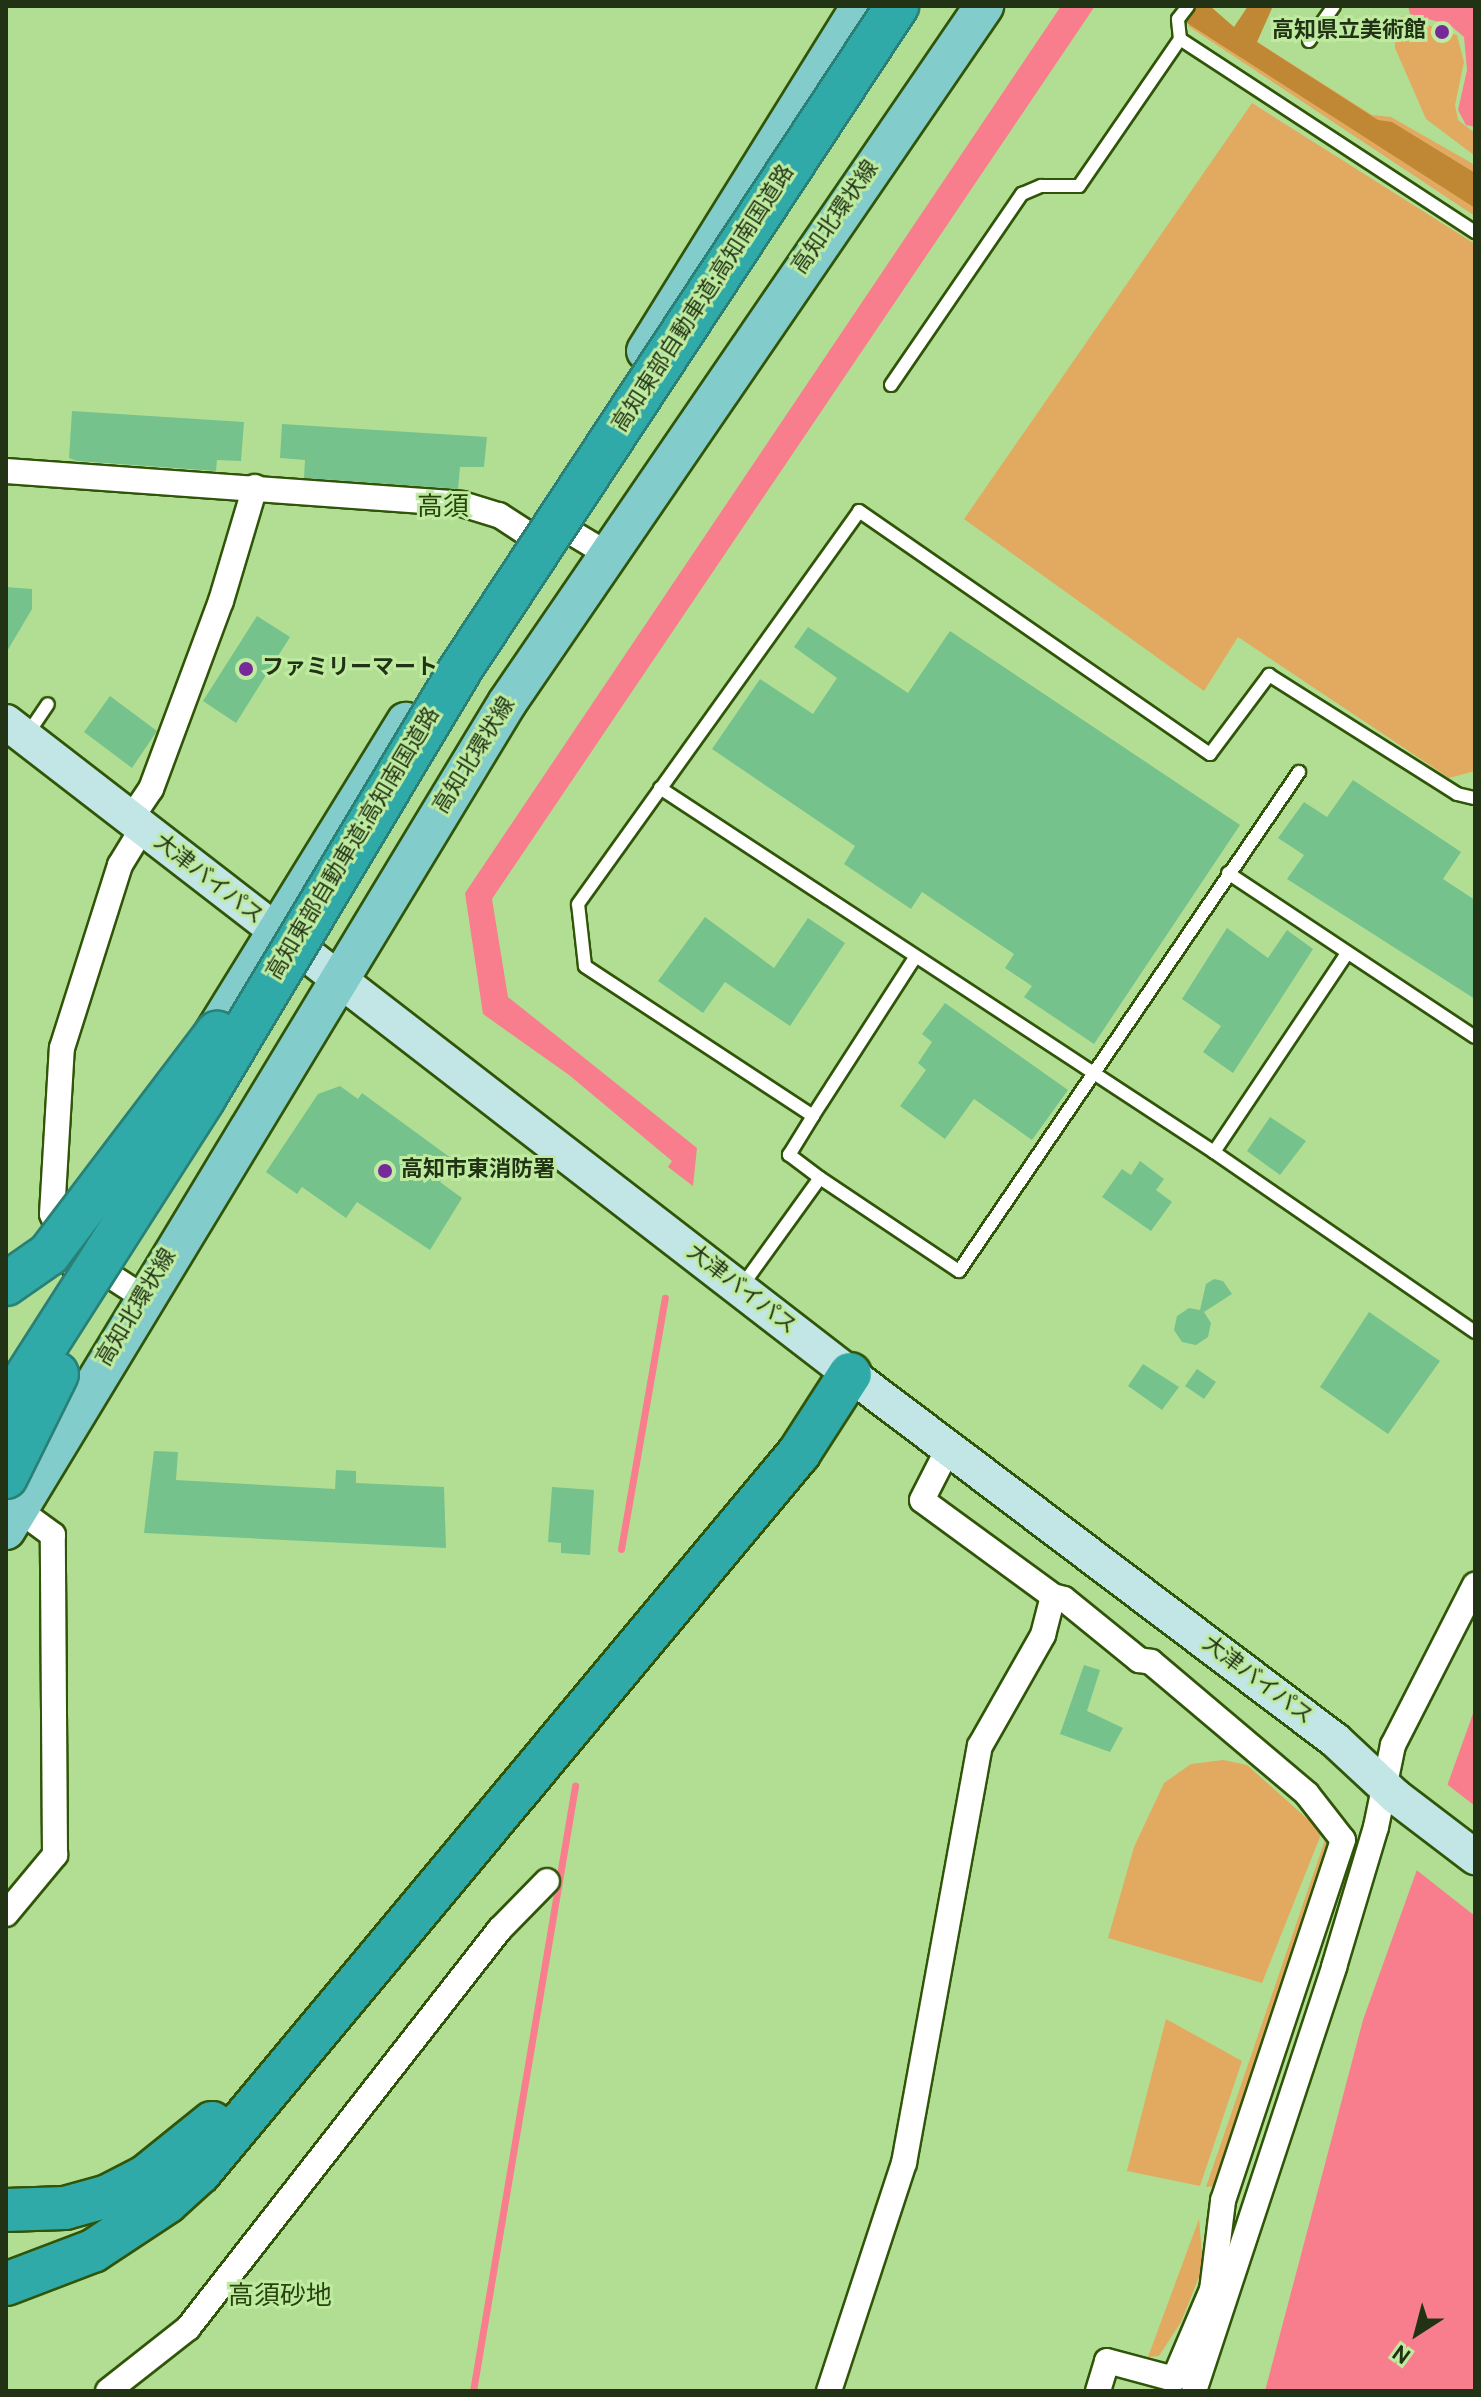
<!DOCTYPE html>
<html>
<head>
<meta charset="utf-8">
<style>
  body { margin:0 }
  #map { position:relative; width:1481px; height:2397px; overflow:hidden; background:#b2de94; font-family:Overpass,"Noto Sans JP",sans-serif }
  div>[style] { position:absolute }
  .green>* { inset:0; background:#e1aa60 }
  .forest>* { inset:0; background:#c08834 }
  .water>* { inset:0; background:#f87e8e }
  .pier>* { inset:0; background:#b2de94 }
  .stream>* { height:7px; margin:-3.5px; padding:0 3.5px; transform-origin:3.5px; border-radius:3.5px; background:#f87e8e }
  .building>* { inset:0; background:#75c28d }
  .roads { filter:drop-shadow(2px 0 #305508) drop-shadow(-2px 0 #305508) drop-shadow(0 2px #305508) drop-shadow(0 -2px #305508) }
  .service>* { height:12px; margin:-6px; padding:0 6px; transform-origin:6px; border-radius:6px; background:#fff }
  .minor>* { height:24px; margin:-12px; padding:0 12px; transform-origin:12px; border-radius:12px; background:#fff }
  .secondary>* { height:34px; margin:-17px; padding:0 17px; transform-origin:17px; border-radius:17px; background:#c1e6e5 }
  .primary>* { height:38px; margin:-19px; padding:0 19px; transform-origin:19px; border-radius:19px; background:#82cccb }
  .motorway>* { height:42px; margin:-21px; padding:0 21px; transform-origin:21px; border-radius:21px; background:#2faaa8 }
  .bridges { filter:drop-shadow(2px 0 #2a8075) drop-shadow(-2px 0 #2a8075) drop-shadow(0 2px #2a8075) drop-shadow(0 -2px #2a8075) }
  .motorway-bridge>* { height:42px; margin:-21px; padding:0 21px; transform-origin:21px; border-radius:21px; background:#2faaa8 }
  .dots>* { width:22px; height:22px; translate:-50% -50%; box-sizing:border-box; border:4px solid #bfeba1; border-radius:50% }
  span { translate:-50% -50%; white-space:nowrap; text-align:center; line-height:1.15; -webkit-text-stroke:6px #bfeba1; paint-order:stroke }
  .poi-label { font-size:22px; color:#223315; font-weight:700 }
  .right { translate:-100% -50%; text-align:right }
  .left { translate:0 -50%; text-align:left }
  .street-label { font-size:22px; color:#223315 }
  .quarter-label { font-size:26px; color:#27440d }
  .frame { position:absolute; inset:0; border:8px solid #223315; pointer-events:none }
  .north { position:absolute; left:1377px; top:2293px; width:80px; height:80px; -webkit-text-stroke:6px #bfeba1; paint-order:stroke; rotate:216deg; font-size:22px; font-weight:700; line-height:32px; text-align:center; color:#223315 }
  .north::after { content:''; display:block; margin:auto; width:28px; height:36px; background:#223315; clip-path:polygon(50% 0,100% 100%,50% 72%,0 100%) }
</style>
</head>
<body>
<div id="map">
  <div class="green">
    <div style="clip-path:polygon(1201px 6px,1372px 115px,1391px 117px,1475px 165px,1475px 216px,1188px 26px)"></div>
    <div style="clip-path:polygon(1402px 16px,1457px 35px,1464px 62px,1455px 105px,1458px 120px,1475px 133px,1475px 156px,1426px 119px,1395px 48px,1395px 19px)"></div>
    <div style="clip-path:polygon(1252px 103px,1475px 244px,1475px 771px,1449px 778px,1238px 637px,1204px 691px,964px 519px)"></div>
    <div style="clip-path:polygon(1223px 1760px,1247px 1765px,1322px 1832px,1262px 1983px,1108px 1938px,1134px 1847px,1164px 1783px,1191px 1764px)"></div>
    <div style="clip-path:polygon(1326px 1837px,1333px 1841px,1252px 2092px,1215px 2186px,1206px 2187px)"></div>
    <div style="clip-path:polygon(1166px 2019px,1242px 2061px,1200px 2186px,1127px 2171px)"></div>
    <div style="clip-path:polygon(1199px 2219px,1203px 2267px,1181px 2322px,1159px 2356px,1148px 2357px)"></div>
  </div>
  <div class="forest">
    <div style="clip-path:polygon(1196px 6px,1210px 6px,1234px 27px,1248px 6px,1273px 6px,1257px 42px,1378px 120px,1392px 122px,1475px 173px,1475px 208px,1187px 23px,1187px 13px)"></div>
  </div>
  <div class="water">
    <div style="clip-path:polygon(1061px 6px,1095px 6px,492px 899px,508px 997px,697px 1148px,693px 1186px,668px 1167px,672px 1161px,569px 1075px,483px 1014px,465px 893px)"></div>
    <div style="clip-path:polygon(1408px 6px,1475px 6px,1475px 127px,1466px 125px,1458px 110px,1467px 70px,1464px 37px,1450px 25px,1410px 14px)"></div>
    <div style="clip-path:polygon(1475px 1708px,1475px 2391px,1265px 2391px,1363px 2020px)"></div>
  </div>
  <div class="pier">
    <div style="clip-path:polygon(1444px 1782px,1475px 1806px,1475px 1916px,1414px 1868px)"></div>
  </div>
  <div class="stream">
    <div style="left:621px;top:1549px;width:255px;rotate:-80.1deg"></div>
    <div style="left:473px;top:2391px;width:614px;rotate:-80.43deg"></div>
  </div>
  <div class="building">
    <div style="clip-path:polygon(72px 411px,244px 422px,241px 461px,217px 460px,216px 471px,77px 461px,69px 458px)"></div>
    <div style="clip-path:polygon(282px 424px,487px 437px,484px 467px,460px 467px,458px 489px,304px 478px,305px 460px,280px 458px)"></div>
    <div style="clip-path:polygon(6px 587px,32px 589px,32px 609px,6px 653px)"></div>
    <div style="clip-path:polygon(257px 616px,290px 637px,236px 723px,203px 701px)"></div>
    <div style="clip-path:polygon(808px 627px,908px 693px,950px 631px,1240px 825px,1094px 1044px,1024px 997px,1032px 986px,1005px 968px,1014px 954px,922px 892px,911px 909px,844px 864px,855px 846px,712px 749px,760px 679px,813px 714px,837px 678px,794px 647px)"></div>
    <div style="clip-path:polygon(110px 696px,157px 731px,132px 768px,84px 732px)"></div>
    <div style="clip-path:polygon(1353px 780px,1461px 852px,1443px 879px,1475px 900px,1475px 999px,1287px 879px,1304px 855px,1278px 838px,1304px 802px,1327px 817px)"></div>
    <div style="clip-path:polygon(705px 917px,774px 968px,808px 918px,845px 943px,790px 1026px,725px 982px,703px 1013px,658px 981px)"></div>
    <div style="clip-path:polygon(1227px 928px,1268px 958px,1287px 930px,1313px 949px,1233px 1073px,1203px 1052px,1221px 1026px,1182px 999px)"></div>
    <div style="clip-path:polygon(945px 1003px,1068px 1090px,1032px 1140px,974px 1099px,945px 1139px,900px 1106px,926px 1070px,918px 1063px,932px 1042px,922px 1034px)"></div>
    <div style="clip-path:polygon(340px 1086px,358px 1099px,362px 1093px,455px 1161px,440px 1182px,462px 1198px,430px 1250px,357px 1202px,346px 1218px,302px 1187px,297px 1194px,266px 1172px,318px 1094px)"></div>
    <div style="clip-path:polygon(1270px 1117px,1306px 1141px,1280px 1175px,1247px 1151px)"></div>
    <div style="clip-path:polygon(1140px 1161px,1164px 1179px,1156px 1190px,1172px 1202px,1151px 1231px,1102px 1197px,1122px 1169px,1131px 1175px)"></div>
    <div style="clip-path:polygon(1214px 1279px,1223px 1281px,1232px 1294px,1204px 1312px,1211px 1323px,1208px 1337px,1196px 1345px,1182px 1342px,1174px 1330px,1177px 1316px,1189px 1308px,1200px 1310px,1206px 1284px)"></div>
    <div style="clip-path:polygon(1369px 1312px,1440px 1361px,1388px 1434px,1320px 1387px)"></div>
    <div style="clip-path:polygon(1143px 1364px,1179px 1387px,1162px 1410px,1128px 1386px)"></div>
    <div style="clip-path:polygon(1197px 1369px,1216px 1382px,1204px 1399px,1185px 1386px)"></div>
    <div style="clip-path:polygon(154px 1451px,178px 1452px,176px 1480px,335px 1489px,336px 1470px,356px 1471px,356px 1483px,444px 1487px,446px 1548px,144px 1533px)"></div>
    <div style="clip-path:polygon(552px 1487px,594px 1490px,590px 1555px,561px 1553px,561px 1543px,548px 1542px)"></div>
    <div style="clip-path:polygon(1084px 1665px,1100px 1670px,1087px 1711px,1123px 1728px,1110px 1752px,1060px 1734px)"></div>
  </div>
  <div class="roads">
    <div class="service">
      <div style="left:1180px;top:39px;width:20px;rotate:-96deg"></div>
      <div style="left:1178px;top:19px;width:16px;rotate:-52deg"></div>
      <div style="left:1309px;top:41px;width:43px;rotate:-54.5deg"></div>
      <div style="left:891px;top:385px;width:232px;rotate:-55.6deg"></div>
      <div style="left:1022px;top:194px;width:21px;rotate:-23deg"></div>
      <div style="left:1041px;top:186px;width:38px"></div>
      <div style="left:1079px;top:186px;width:178px;rotate:-55.5deg"></div>
      <div style="left:1180px;top:39px;width:353px;rotate:33.2deg"></div>
      <div style="left:27px;top:735px;width:37px;rotate:-56deg"></div>
      <div style="left:660px;top:788px;width:663px;rotate:33.31deg"></div>
      <div style="left:1214px;top:1152px;width:317px;rotate:34.6deg"></div>
      <div style="left:1228px;top:873px;width:296px;rotate:33.6deg"></div>
      <div style="left:914px;top:959px;width:187px;rotate:122.8deg"></div>
      <div style="left:813px;top:1116px;width:273px;rotate:-146.7deg"></div>
      <div style="left:585px;top:966px;width:62px;rotate:-96.4deg"></div>
      <div style="left:578px;top:904px;width:483px;rotate:-54.4deg"></div>
      <div style="left:859px;top:511px;width:427px;rotate:34.7deg"></div>
      <div style="left:1210px;top:754px;width:99px;rotate:-53.2deg"></div>
      <div style="left:1269px;top:675px;width:222px;rotate:32.3deg"></div>
      <div style="left:1457px;top:794px;width:18px;rotate:13deg"></div>
      <div style="left:1214px;top:1152px;width:239px;rotate:-56.2deg"></div>
      <div style="left:820px;top:1178px;width:167px;rotate:33.8deg"></div>
      <div style="left:959px;top:1271px;width:604px;rotate:-55.73deg"></div>
      <div style="left:742px;top:1286px;width:133px;rotate:-54.2deg"></div>
      <div style="left:820px;top:1178px;width:39px;rotate:-143deg"></div>
      <div style="left:789px;top:1155px;width:46px;rotate:-58.4deg"></div>
    </div>
    <div class="minor">
      <div style="left:6px;top:471px;width:457px;rotate:4.1deg"></div>
      <div style="left:462px;top:504px;width:39px;rotate:17deg"></div>
      <div style="left:499px;top:515px;width:35px;rotate:33deg"></div>
      <div style="left:549px;top:519px;width:70px;rotate:31deg"></div>
      <div style="left:130px;top:820px;width:37px;rotate:-56deg"></div>
      <div style="left:151px;top:789px;width:201px;rotate:-69.6deg"></div>
      <div style="left:221px;top:601px;width:119px;rotate:-73.4deg"></div>
      <div style="left:74px;top:1267px;width:57px;rotate:-112.5deg"></div>
      <div style="left:52px;top:1214px;width:166px;rotate:-86.6deg"></div>
      <div style="left:62px;top:1048px;width:192px;rotate:-72.4deg"></div>
      <div style="left:120px;top:865px;width:42px;rotate:-58.6deg"></div>
      <div style="left:85px;top:1269px;width:25px;rotate:14deg"></div>
      <div style="left:109px;top:1275px;width:40px;rotate:32.9deg"></div>
      <div style="left:1053px;top:1596px;width:11px;rotate:15deg"></div>
      <div style="left:1064px;top:1599px;width:97px;rotate:39.1deg"></div>
      <div style="left:1139px;top:1660px;width:12px;rotate:9deg"></div>
      <div style="left:1151px;top:1662px;width:204px;rotate:40.2deg"></div>
      <div style="left:1307px;top:1794px;width:58px;rotate:52deg"></div>
      <div style="left:1343px;top:1840px;width:380px;rotate:108.4deg"></div>
      <div style="left:1223px;top:2201px;width:90px;rotate:97deg"></div>
      <div style="left:6px;top:1914px;width:77px;rotate:-50.3deg"></div>
      <div style="left:55px;top:1855px;width:320px;rotate:-90.4deg"></div>
      <div style="left:53px;top:1535px;width:56px;rotate:-143.7deg"></div>
      <div style="left:108px;top:2391px;width:102px;rotate:-38.2deg"></div>
      <div style="left:188px;top:2328px;width:507px;rotate:-51.98deg"></div>
      <div style="left:500px;top:1929px;width:67px;rotate:-45.6deg"></div>
      <div style="left:829px;top:2391px;width:240px;rotate:-71.8deg"></div>
      <div style="left:904px;top:2163px;width:424px;rotate:-79.7deg"></div>
      <div style="left:980px;top:1746px;width:128px;rotate:-60.4deg"></div>
      <div style="left:1043px;top:1635px;width:40px;rotate:-75.6deg"></div>
      <div style="left:1053px;top:1596px;width:162px;rotate:-143.8deg"></div>
      <div style="left:922px;top:1500px;width:59px;rotate:-63deg"></div>
      <div style="left:1098px;top:2391px;width:31px;rotate:-73deg"></div>
      <div style="left:1107px;top:2361px;width:69px;rotate:15deg"></div>
      <div style="left:1174px;top:2379px;width:97px;rotate:-66.9deg"></div>
      <div style="left:1212px;top:2290px;width:7px;rotate:16deg"></div>
      <div style="left:1194px;top:2391px;width:447px;rotate:-71.7deg"></div>
      <div style="left:1334px;top:1967px;width:146px;rotate:-73.3deg"></div>
      <div style="left:1376px;top:1827px;width:84px;rotate:-78.3deg"></div>
      <div style="left:1393px;top:1745px;width:180px;rotate:-62.9deg"></div>
    </div>
    <div class="secondary">
      <div style="left:6px;top:722px;width:1067px;rotate:37.69deg"></div>
      <div style="left:850px;top:1374px;width:608px;rotate:37.04deg"></div>
      <div style="left:1335px;top:1740px;width:82px;rotate:43deg"></div>
      <div style="left:1395px;top:1796px;width:101px;rotate:37.3deg"></div>
    </div>
    <div class="primary">
      <div style="left:646px;top:351px;width:407px;rotate:-58.1deg"></div>
      <div style="left:199px;top:1057px;width:394px;rotate:-58.3deg"></div>
      <div style="left:6px;top:1530px;width:967px;rotate:-58.79deg"></div>
      <div style="left:507px;top:703px;width:845px;rotate:-55.61deg"></div>
    </div>
    <div class="motorway">
      <div style="left:6px;top:2210px;width:59px;rotate:-1.9deg"></div>
      <div style="left:65px;top:2208px;width:45px;rotate:-15.6deg"></div>
      <div style="left:108px;top:2196px;width:42px;rotate:-27.2deg"></div>
      <div style="left:145px;top:2177px;width:86px;rotate:-38.9deg"></div>
      <div style="left:6px;top:2284px;width:93px;rotate:-20.8deg"></div>
      <div style="left:93px;top:2251px;width:89px;rotate:-33.5deg"></div>
      <div style="left:167px;top:2202px;width:45px;rotate:-42.3deg"></div>
      <div style="left:200px;top:2172px;width:936px;rotate:-50.2deg"></div>
      <div style="left:799px;top:1453px;width:94px;rotate:-57.2deg"></div>
    </div>
  </div>
  <div class="bridges">
    <div class="motorway-bridge">
      <div style="left:6px;top:1284px;width:52px;rotate:-34.9deg"></div>
      <div style="left:49px;top:1254px;width:278px;rotate:-52.8deg"></div>
      <div style="left:6px;top:1408px;width:368px;rotate:-57.4deg"></div>
      <div style="left:204px;top:1098px;width:495px;rotate:-59.1deg"></div>
      <div style="left:458px;top:673px;width:799px;rotate:-56.65deg"></div>
      <div style="left:6px;top:1477px;width:115px;rotate:-63.7deg"></div>
    </div>
  </div>
  <div class="dots">
    <div style="left:1442px;top:32px;background:#77299a"></div>
    <div style="left:246px;top:669px;background:#77299a"></div>
    <div style="left:385px;top:1171px;background:#77299a"></div>
  </div>
  <div class="poi-label">
    <span class="right" style="left:1426px;top:32px">高知県立美術館</span>
    <span class="left" style="left:262px;top:669px">ファミリーマート</span>
    <span class="left" style="left:401px;top:1171px">高知市東消防署</span>
  </div>
  <div class="street-label">
    <span style="left:836px;top:218px;rotate:-55deg">高知北環状線</span>
    <span style="left:704px;top:299px;rotate:-57deg">高知東部自動車道;高知南国道路</span>
    <span style="left:475px;top:756px;rotate:-58deg">高知北環状線</span>
    <span style="left:354px;top:844px;rotate:-59deg">高知東部自動車道;高知南国道路</span>
    <span style="left:208px;top:880px;rotate:38deg">大津バイパス</span>
    <span style="left:741px;top:1290px;rotate:38deg">大津バイパス</span>
    <span style="left:137px;top:1308px;rotate:-59deg">高知北環状線</span>
    <span style="left:1257px;top:1681px;rotate:37deg">大津バイパス</span>
  </div>
  <div class="quarter-label">
    <span style="left:443px;top:509px">高須</span>
    <span style="left:280px;top:2298px">高須砂地</span>
  </div>
  <div class="frame"></div>
  <div class="north">N</div>
</div>
</body>
</html>
